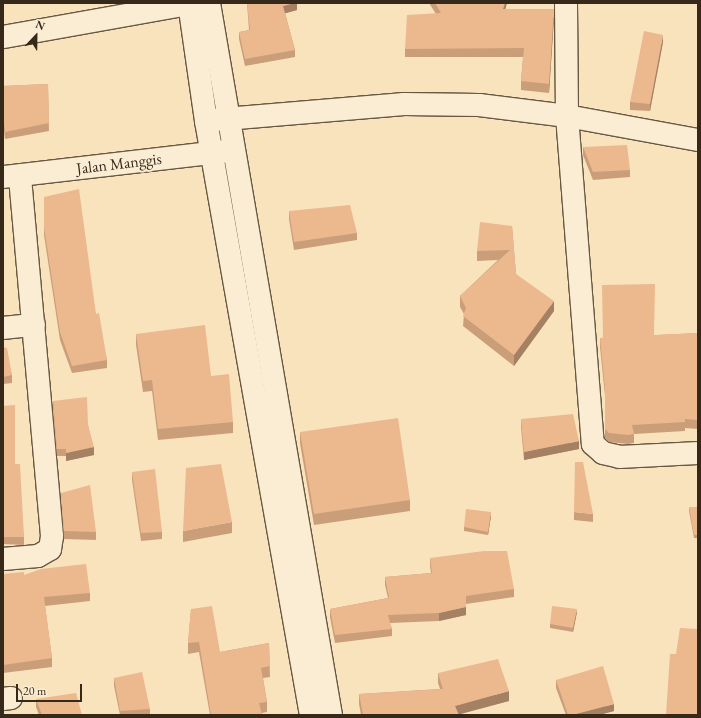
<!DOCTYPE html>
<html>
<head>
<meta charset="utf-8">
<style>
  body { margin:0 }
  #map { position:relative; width:701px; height:718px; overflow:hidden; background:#f9e3bd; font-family:"EB Garamond",serif }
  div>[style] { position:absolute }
  .roads { filter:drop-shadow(1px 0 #675842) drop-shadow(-1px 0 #675842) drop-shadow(0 1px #675842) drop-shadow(0 -1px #675842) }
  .minor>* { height:22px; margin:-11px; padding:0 11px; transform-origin:11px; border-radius:11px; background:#fbedd4 }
  .wall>* { inset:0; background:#cb9e7a }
  .shaded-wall>* { inset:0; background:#a58163 }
  .building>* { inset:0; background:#ecb88e }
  span { translate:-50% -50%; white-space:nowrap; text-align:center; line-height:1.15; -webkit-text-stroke:4px #fbedd4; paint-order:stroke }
  .street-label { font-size:16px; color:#362919 }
  .frame { position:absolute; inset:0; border:4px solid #362919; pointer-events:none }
  .north { position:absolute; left:16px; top:16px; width:40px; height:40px; -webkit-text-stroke:3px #fbedd4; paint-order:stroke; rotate:22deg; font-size:11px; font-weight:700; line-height:16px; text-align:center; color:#362919 }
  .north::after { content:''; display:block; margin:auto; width:14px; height:18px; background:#362919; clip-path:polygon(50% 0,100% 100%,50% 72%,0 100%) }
  .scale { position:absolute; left:16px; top:684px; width:66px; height:18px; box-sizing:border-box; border:2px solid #362919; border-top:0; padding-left:5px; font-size:12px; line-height:14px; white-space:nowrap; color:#362919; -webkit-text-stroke:3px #fbedd4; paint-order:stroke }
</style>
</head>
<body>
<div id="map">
  <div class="roads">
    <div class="minor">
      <div style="left:189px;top:3px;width:119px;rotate:81.8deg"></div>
      <div style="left:206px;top:121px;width:603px;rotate:79.98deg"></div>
      <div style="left:209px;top:3px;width:722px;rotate:80.28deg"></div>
      <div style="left:566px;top:3px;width:113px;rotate:89.5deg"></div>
      <div style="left:567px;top:116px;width:329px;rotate:85.5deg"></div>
      <div style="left:593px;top:444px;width:13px;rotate:42deg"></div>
      <div style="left:603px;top:453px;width:17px;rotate:13deg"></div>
      <div style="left:620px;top:457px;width:78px;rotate:-2.9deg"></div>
      <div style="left:3px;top:37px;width:189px;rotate:-10.1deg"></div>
      <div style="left:213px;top:120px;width:192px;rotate:-4.8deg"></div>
      <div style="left:404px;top:104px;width:75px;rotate:0.8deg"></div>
      <div style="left:479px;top:105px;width:89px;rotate:7.1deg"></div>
      <div style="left:567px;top:116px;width:133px;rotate:10.4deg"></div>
      <div style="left:3px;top:177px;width:226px;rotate:-6.6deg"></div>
      <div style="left:3px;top:328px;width:31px;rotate:-6deg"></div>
      <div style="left:3px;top:559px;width:35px;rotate:-5deg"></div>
      <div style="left:38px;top:556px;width:14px;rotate:-30deg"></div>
      <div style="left:50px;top:549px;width:13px;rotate:-81deg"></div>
      <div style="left:52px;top:536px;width:362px;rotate:-95.1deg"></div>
      <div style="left:3px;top:699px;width:8px;rotate:-7deg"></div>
    </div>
  </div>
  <div class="wall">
    <div style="clip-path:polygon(247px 3px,297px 3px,297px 10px,285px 13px,295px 50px,295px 57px,245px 66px,239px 39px,239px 32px,249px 30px)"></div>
    <div style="clip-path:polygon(429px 3px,507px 3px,505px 9px,554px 18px,549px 93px,521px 90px,521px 81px,523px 57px,405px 57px,405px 49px,436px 14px)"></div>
    <div style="clip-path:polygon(663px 42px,650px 111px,630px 110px,630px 102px)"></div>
    <div style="clip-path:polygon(48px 84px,49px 131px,5px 139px,3px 122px,3px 86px)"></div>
    <div style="clip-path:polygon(583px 147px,630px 170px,630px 177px,593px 180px,583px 155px)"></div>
    <div style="clip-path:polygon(44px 197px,96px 314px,107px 360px,107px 368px,72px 373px,60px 340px,44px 235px)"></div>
    <div style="clip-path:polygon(289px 211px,357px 233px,357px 240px,294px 250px,289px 219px)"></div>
    <div style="clip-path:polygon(512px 226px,516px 274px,554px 311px,514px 366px,463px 326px,464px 314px,460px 307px,460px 296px,498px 260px,477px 261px,477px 251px)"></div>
    <div style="clip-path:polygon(698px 333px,698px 429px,685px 428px,685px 431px,634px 434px,634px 443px,628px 444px,609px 442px,605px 438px,605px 396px,600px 347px,600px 338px)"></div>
    <div style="clip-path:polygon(136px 334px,233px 422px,233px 433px,158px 440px,152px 391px,143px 392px,136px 345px)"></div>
    <div style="clip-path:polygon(3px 347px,12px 375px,12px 383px,3px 384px)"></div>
    <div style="clip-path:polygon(53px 401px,88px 425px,94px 455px,66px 461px,66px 456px,57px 456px,53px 409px)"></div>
    <div style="clip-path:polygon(3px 406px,15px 464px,24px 537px,24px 545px,3px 544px)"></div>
    <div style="clip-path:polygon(521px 419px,579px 449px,524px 460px,521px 427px)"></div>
    <div style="clip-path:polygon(300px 432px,410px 500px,410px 511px,314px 525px,300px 443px)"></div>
    <div style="clip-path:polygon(132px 472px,162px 532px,162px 539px,141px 541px,132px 480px)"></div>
    <div style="clip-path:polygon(61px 493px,96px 532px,96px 540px,64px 539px)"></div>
    <div style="clip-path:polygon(689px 507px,698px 507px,698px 538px,694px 538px,689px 511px)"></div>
    <div style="clip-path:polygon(574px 512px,593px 514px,593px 522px,574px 520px)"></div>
    <div style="clip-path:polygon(491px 516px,488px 535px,464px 531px,464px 527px)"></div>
    <div style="clip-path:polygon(232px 522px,232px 533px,183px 542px,183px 531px)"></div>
    <div style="clip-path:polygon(430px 558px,514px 589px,514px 597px,466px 604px,466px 615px,439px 621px,390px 623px,392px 629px,392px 636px,335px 643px,330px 617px,330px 609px,388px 598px,385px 585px,385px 577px,431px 573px,430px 566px)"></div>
    <div style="clip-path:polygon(3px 574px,24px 575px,90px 593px,90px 601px,45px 606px,52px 658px,52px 667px,3px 673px)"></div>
    <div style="clip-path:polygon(191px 609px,220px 652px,269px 643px,270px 677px,263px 678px,267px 702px,267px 712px,262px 713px,262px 715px,210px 715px,199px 652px,188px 654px,188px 643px)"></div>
    <div style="clip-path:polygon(577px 612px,573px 632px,550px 628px,550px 624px)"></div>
    <div style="clip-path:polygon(438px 673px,509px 701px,459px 714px,459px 715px,361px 715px,359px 704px,359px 694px,440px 689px,438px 683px)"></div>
    <div style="clip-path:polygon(114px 678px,150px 709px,150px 715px,120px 715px,114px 686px)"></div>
    <div style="clip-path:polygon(556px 680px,614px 711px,599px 715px,566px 715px,556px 688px)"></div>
    <div style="clip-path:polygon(36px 699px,82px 715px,39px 715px,36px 707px)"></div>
  </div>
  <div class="shaded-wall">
    <div style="clip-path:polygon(295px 3px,297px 3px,297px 10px,283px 14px,283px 6px)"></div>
    <div style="clip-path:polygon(505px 3px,507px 3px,503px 18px,503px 9px)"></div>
    <div style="clip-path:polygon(554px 9px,554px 18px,549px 93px,549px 84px)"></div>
    <div style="clip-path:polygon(663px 35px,663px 42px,650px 111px,650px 104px)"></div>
    <div style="clip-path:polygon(554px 301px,554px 311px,514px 366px,514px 355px)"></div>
    <div style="clip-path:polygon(579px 441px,579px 449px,524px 460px,524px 452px)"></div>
    <div style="clip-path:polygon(94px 447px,94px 455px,66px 461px,66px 453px)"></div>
    <div style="clip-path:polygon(491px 512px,491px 516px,488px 535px,488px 532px)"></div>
    <div style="clip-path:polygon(466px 607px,466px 615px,439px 621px,439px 613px)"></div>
    <div style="clip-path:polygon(577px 609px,577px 612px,573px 632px,573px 628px)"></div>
    <div style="clip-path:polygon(509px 691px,509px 701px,457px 715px,455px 706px)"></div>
    <div style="clip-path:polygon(614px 704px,614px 711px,599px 715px,572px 715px)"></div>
  </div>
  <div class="building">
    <div style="clip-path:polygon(247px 3px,295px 3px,283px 6px,295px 50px,245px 59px,239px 32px,250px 30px)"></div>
    <div style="clip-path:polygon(435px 3px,505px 3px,503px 9px,554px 9px,549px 84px,521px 81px,524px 48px,405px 49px,407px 15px,441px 13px)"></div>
    <div style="clip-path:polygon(644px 31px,663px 35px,650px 104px,630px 102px)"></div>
    <div style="clip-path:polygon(48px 84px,49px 123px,5px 132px,3px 114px,3px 86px)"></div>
    <div style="clip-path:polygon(627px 145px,630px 170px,593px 172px,583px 147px)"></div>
    <div style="clip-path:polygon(79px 189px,96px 314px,99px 313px,107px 360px,72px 366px,60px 332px,44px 227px,44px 197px)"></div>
    <div style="clip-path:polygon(350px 205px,357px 233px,294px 242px,289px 211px)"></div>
    <div style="clip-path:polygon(480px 222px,512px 226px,516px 274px,554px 301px,514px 355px,463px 316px,466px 308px,460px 296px,510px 250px,477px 251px)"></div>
    <div style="clip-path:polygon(655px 284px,654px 335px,698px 333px,698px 420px,685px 419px,685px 422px,632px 425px,634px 434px,628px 435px,609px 433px,605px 429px,605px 388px,600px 338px,603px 338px,602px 285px)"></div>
    <div style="clip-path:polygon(205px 325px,211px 376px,229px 374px,233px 422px,158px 429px,152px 380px,143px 381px,136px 334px)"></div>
    <div style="clip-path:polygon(3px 347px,7px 348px,12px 375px,3px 377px)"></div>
    <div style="clip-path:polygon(87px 397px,88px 425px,94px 447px,66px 453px,66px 449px,57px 449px,53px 401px)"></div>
    <div style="clip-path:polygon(15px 405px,15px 464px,20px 464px,24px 537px,3px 537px,3px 406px)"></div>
    <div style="clip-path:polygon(573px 414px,579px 441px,524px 452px,521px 419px)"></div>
    <div style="clip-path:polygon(398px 418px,410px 500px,314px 514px,300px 432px)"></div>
    <div style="clip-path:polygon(575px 462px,583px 462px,593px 514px,574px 512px)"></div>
    <div style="clip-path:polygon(221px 464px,232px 522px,183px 531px,186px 468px)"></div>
    <div style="clip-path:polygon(155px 469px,162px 532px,141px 533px,132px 472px)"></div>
    <div style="clip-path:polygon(90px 485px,96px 532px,64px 531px,61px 493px)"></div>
    <div style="clip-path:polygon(689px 507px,698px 507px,698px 535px,694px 535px)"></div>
    <div style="clip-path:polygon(466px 509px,491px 512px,488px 532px,464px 527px)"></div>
    <div style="clip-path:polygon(484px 551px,507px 551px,514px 589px,466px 596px,466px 607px,439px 613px,388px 615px,392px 629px,335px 635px,330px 609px,389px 598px,385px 577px,432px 573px,430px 558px)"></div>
    <div style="clip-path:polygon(86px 564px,90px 593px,44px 597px,52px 658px,3px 665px,3px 574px,24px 572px,24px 575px,41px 569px)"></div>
    <div style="clip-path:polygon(212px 606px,220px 652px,269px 643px,270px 666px,261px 668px,267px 702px,259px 703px,262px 715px,211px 715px,199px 642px,188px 643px,191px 609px)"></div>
    <div style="clip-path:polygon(552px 606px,577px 609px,573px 628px,550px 624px)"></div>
    <div style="clip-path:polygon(680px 628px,698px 629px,698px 715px,666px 715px,670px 654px,676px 654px)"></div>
    <div style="clip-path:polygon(498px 659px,509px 691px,455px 706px,459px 715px,363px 715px,359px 694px,443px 689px,438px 673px)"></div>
    <div style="clip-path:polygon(603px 666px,614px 704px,572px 715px,568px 715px,556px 680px)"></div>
    <div style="clip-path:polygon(142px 672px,150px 709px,120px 711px,114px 678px)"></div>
    <div style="clip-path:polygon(76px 693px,82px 715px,42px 715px,36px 699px)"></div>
  </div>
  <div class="street-label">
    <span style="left:119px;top:164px;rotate:-7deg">Jalan Manggis</span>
  </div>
  <div class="frame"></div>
  <div class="north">N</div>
  <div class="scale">20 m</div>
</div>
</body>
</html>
